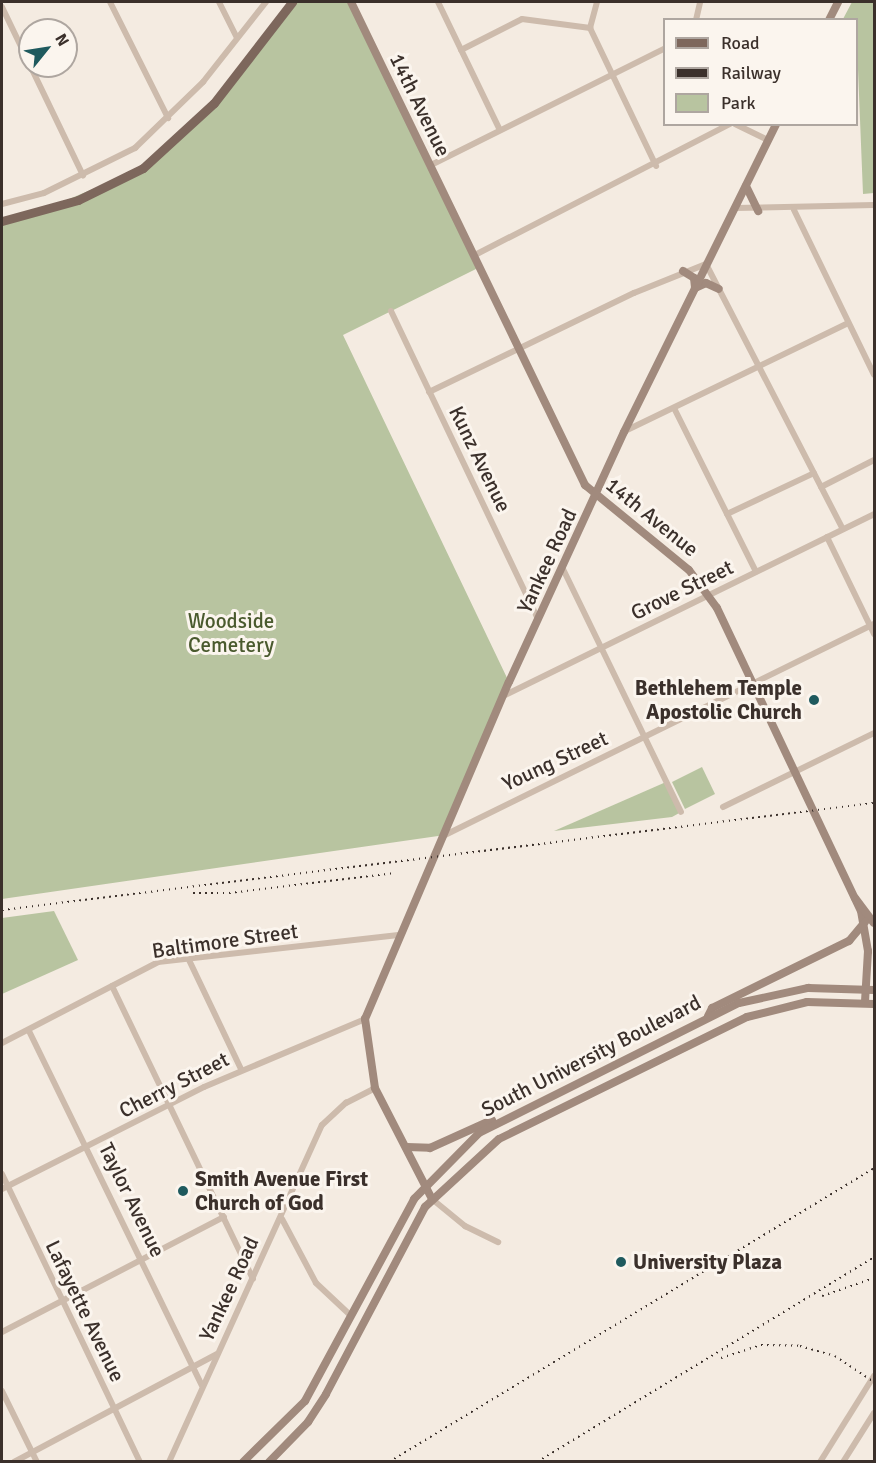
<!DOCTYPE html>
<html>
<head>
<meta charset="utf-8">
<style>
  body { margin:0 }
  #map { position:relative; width:876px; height:1463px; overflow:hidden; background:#f4ebe1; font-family:Signika,sans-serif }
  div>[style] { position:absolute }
  .green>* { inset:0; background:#b8c4a0 }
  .street>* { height:6px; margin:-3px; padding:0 3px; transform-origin:3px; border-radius:3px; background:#cdbbac }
  .secondary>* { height:8px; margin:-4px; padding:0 4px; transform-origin:4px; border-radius:4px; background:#a18a7d }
  .primary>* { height:9px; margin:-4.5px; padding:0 4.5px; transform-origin:4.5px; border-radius:4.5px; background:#7d675c }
  .rail>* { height:1.5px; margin-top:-0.75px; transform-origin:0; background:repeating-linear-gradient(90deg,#3b302b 0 1.5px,transparent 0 6px) }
  .dots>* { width:16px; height:16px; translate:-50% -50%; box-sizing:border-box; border:3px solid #fbf5ee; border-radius:50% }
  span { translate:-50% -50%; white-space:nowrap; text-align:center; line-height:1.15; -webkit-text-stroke:6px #fbf5ee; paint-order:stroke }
  .street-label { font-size:21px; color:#3b302b }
  .park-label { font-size:21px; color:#4a5a2e }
  .poi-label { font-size:21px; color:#3b302b; font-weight:700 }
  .right { translate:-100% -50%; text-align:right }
  .left { translate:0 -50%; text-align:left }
  .frame { position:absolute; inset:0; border:3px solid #3b302b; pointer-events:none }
  .legend { position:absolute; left:663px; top:18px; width:195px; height:108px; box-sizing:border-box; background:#fbf5ee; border:2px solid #aea6a0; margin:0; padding:8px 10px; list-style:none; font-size:18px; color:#3b302b }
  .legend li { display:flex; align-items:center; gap:12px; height:30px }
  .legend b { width:30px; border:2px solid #aea6a0 }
  .north { position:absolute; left:18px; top:18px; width:60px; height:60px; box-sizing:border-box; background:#fbf5ee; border:2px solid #aea6a0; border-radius:50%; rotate:60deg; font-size:16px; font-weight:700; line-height:24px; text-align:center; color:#3b302b }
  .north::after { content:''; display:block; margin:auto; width:21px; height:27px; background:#1f5a5e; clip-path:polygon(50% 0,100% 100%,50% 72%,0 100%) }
</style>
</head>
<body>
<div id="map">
  <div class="green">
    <div style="clip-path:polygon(292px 2px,351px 2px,478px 268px,343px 335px,509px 682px,445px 835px,2px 899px,2px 221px,38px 212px,143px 168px,190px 128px)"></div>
    <div style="clip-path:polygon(852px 2px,874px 2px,874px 193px,863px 194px,856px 20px,843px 19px)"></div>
    <div style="clip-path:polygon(702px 767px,715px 794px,685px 809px,672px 782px)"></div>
    <div style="clip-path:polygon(666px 782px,681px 812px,672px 817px,554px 831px)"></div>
    <div style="clip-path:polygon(54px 911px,78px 960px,2px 994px,2px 918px)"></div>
  </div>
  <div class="street">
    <div style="left:110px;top:2px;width:130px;rotate:63.4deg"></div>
    <div style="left:219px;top:2px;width:40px;rotate:63.4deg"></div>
    <div style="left:438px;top:2px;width:142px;rotate:64.2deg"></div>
    <div style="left:597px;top:2px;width:27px;rotate:105deg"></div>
    <div style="left:590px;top:28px;width:153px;rotate:64.4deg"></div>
    <div style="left:2px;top:7px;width:187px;rotate:64.3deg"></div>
    <div style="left:696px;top:20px;width:18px;rotate:-77deg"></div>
    <div style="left:461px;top:50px;width:68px;rotate:-26.9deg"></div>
    <div style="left:522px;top:19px;width:69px;rotate:7.5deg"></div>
    <div style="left:735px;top:124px;width:37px;rotate:26deg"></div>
    <div style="left:429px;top:166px;width:263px;rotate:-26.5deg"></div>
    <div style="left:2px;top:204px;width:43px;rotate:-14.7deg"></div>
    <div style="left:44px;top:193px;width:102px;rotate:-26.3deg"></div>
    <div style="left:135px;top:148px;width:95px;rotate:-44.1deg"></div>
    <div style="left:203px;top:82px;width:102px;rotate:-51.8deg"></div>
    <div style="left:735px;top:208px;width:139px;rotate:-1.2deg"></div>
    <div style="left:794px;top:210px;width:183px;rotate:64.1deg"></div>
    <div style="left:473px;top:256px;width:289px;rotate:-27.2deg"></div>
    <div style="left:391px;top:311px;width:341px;rotate:64.5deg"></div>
    <div style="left:429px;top:392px;width:228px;rotate:-25.8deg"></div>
    <div style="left:634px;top:293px;width:78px;rotate:-21.9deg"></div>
    <div style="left:706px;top:264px;width:298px;rotate:62.7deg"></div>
    <div style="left:674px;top:408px;width:183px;rotate:63.4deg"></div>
    <div style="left:625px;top:431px;width:248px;rotate:-25.8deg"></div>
    <div style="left:821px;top:487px;width:59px;rotate:-27deg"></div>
    <div style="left:727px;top:514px;width:96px;rotate:-25.2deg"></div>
    <div style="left:827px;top:537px;width:108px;rotate:64.1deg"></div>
    <div style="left:563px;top:569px;width:270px;rotate:64.1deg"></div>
    <div style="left:503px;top:696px;width:413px;rotate:-26.1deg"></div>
    <div style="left:723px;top:807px;width:168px;rotate:-26.1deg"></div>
    <div style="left:445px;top:835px;width:478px;rotate:-26.2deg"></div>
    <div style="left:189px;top:960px;width:121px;rotate:64.5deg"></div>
    <div style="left:112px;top:986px;width:325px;rotate:64.3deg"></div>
    <div style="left:29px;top:1031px;width:394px;rotate:64deg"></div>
    <div style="left:2px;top:1043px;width:176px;rotate:-27.4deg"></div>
    <div style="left:158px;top:962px;width:242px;rotate:-6.4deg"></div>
    <div style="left:2px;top:1174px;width:319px;rotate:64.4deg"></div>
    <div style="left:2px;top:1189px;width:226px;rotate:-26.8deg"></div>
    <div style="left:204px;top:1087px;width:175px;rotate:-22.9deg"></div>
    <div style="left:432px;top:1199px;width:43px;rotate:39.3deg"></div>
    <div style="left:465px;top:1226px;width:37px;rotate:26deg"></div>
    <div style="left:282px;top:1219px;width:72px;rotate:62deg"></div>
    <div style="left:316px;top:1283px;width:45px;rotate:43.2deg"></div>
    <div style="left:2px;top:1332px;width:250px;rotate:-27.4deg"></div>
    <div style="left:2px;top:1391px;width:79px;rotate:63.8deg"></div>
    <div style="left:14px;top:1462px;width:230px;rotate:-28deg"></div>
    <div style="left:169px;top:1462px;width:370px;rotate:-65.6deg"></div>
    <div style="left:322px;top:1125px;width:33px;rotate:-43deg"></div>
    <div style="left:346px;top:1103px;width:33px;rotate:-27deg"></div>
    <div style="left:820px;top:1462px;width:102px;rotate:-57.9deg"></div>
    <div style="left:843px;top:1462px;width:58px;rotate:-57.7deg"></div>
  </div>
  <div class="secondary">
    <div style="left:351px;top:2px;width:537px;rotate:64.15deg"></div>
    <div style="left:585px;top:485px;width:134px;rotate:39.3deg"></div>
    <div style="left:689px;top:570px;width:47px;rotate:53.6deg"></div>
    <div style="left:717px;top:608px;width:335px;rotate:64.6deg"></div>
    <div style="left:861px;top:911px;width:41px;rotate:80.1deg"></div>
    <div style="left:868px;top:951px;width:51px;rotate:93.4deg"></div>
    <div style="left:829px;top:20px;width:20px;rotate:-63deg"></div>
    <div style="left:746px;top:186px;width:28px;rotate:64deg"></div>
    <div style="left:683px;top:271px;width:13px;rotate:32deg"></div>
    <div style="left:694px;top:278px;width:10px;rotate:84deg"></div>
    <div style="left:695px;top:288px;width:12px;rotate:-24deg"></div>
    <div style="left:706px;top:283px;width:14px;rotate:25deg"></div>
    <div style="left:855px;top:898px;width:31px;rotate:53deg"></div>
    <div style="left:708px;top:1016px;width:9px;rotate:-63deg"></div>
    <div style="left:712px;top:1008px;width:153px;rotate:-26.1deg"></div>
    <div style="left:849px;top:941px;width:25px;rotate:-50deg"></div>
    <div style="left:407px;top:1147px;width:23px;rotate:2deg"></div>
    <div style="left:430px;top:1148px;width:68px;rotate:-24.3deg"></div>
    <div style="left:432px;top:1199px;width:125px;rotate:-117.2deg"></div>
    <div style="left:375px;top:1088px;width:70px;rotate:-98.2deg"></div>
    <div style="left:365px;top:1019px;width:366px;rotate:-66.9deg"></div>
    <div style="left:509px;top:682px;width:275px;rotate:-65.3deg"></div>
    <div style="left:624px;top:432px;width:343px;rotate:-63.7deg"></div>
    <div style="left:243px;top:1462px;width:87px;rotate:-44.5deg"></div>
    <div style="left:305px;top:1401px;width:230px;rotate:-61.6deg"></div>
    <div style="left:414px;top:1199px;width:93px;rotate:-45.4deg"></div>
    <div style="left:479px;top:1133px;width:291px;rotate:-26.6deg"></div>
    <div style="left:739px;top:1003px;width:71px;rotate:-12.3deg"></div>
    <div style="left:808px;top:988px;width:66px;rotate:1.7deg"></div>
    <div style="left:269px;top:1462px;width:56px;rotate:-45.7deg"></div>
    <div style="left:308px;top:1422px;width:33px;rotate:-57deg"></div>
    <div style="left:326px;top:1394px;width:212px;rotate:-62.1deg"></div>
    <div style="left:425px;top:1207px;width:100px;rotate:-42.6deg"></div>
    <div style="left:499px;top:1139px;width:276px;rotate:-26.2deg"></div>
    <div style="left:747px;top:1017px;width:62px;rotate:-14deg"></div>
    <div style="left:807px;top:1002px;width:67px;rotate:1.7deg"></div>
  </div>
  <div class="primary">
    <div style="left:2px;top:221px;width:79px;rotate:-15.4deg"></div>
    <div style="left:78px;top:200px;width:72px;rotate:-26.2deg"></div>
    <div style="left:143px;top:168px;width:96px;rotate:-42.5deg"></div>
    <div style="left:214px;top:103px;width:128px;rotate:-52.3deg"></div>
  </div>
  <div class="rail">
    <div style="left:193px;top:893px;width:36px"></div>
    <div style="left:229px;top:893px;width:167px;rotate:-6.9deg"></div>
    <div style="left:2px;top:910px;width:879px;rotate:-7deg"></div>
    <div style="left:822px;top:1296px;width:55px;rotate:-19.1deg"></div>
    <div style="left:721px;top:1358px;width:42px;rotate:-18deg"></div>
    <div style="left:761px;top:1345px;width:39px;rotate:1deg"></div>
    <div style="left:800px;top:1346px;width:36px;rotate:16deg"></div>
    <div style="left:835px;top:1356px;width:47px;rotate:33.7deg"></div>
    <div style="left:389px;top:1462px;width:567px;rotate:-31.22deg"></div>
    <div style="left:537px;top:1462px;width:394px;rotate:-31.3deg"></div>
  </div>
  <div class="dots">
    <div style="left:814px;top:700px;background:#1f5a5e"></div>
    <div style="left:183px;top:1191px;background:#1f5a5e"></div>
    <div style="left:621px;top:1262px;background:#1f5a5e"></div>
  </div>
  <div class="street-label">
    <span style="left:420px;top:105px;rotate:64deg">14th Avenue</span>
    <span style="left:480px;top:459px;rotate:64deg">Kunz Avenue</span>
    <span style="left:652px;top:517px;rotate:39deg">14th Avenue</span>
    <span style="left:547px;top:561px;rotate:-65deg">Yankee Road</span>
    <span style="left:682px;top:590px;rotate:-26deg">Grove Street</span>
    <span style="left:555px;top:761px;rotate:-25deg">Young Street</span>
    <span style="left:225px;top:941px;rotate:-8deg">Baltimore Street</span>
    <span style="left:591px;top:1056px;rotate:-27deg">South University Boulevard</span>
    <span style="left:174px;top:1085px;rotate:-27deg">Cherry Street</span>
    <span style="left:132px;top:1200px;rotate:64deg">Taylor Avenue</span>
    <span style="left:229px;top:1289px;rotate:-65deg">Yankee Road</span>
    <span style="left:85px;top:1311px;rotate:64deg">Lafayette Avenue</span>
  </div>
  <div class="park-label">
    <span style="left:231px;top:633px">Woodside<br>Cemetery</span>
  </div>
  <div class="poi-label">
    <span class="right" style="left:802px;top:700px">Bethlehem Temple<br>Apostolic Church</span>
    <span class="left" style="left:195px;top:1191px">Smith Avenue First<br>Church of God</span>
    <span class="left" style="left:633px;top:1262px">University Plaza</span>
  </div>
  <div class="frame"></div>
  <ul class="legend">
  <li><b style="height:8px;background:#7d675c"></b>Road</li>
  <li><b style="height:8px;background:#3b302b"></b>Railway</li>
  <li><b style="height:16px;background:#b8c4a0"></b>Park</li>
  </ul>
  <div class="north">N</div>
</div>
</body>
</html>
